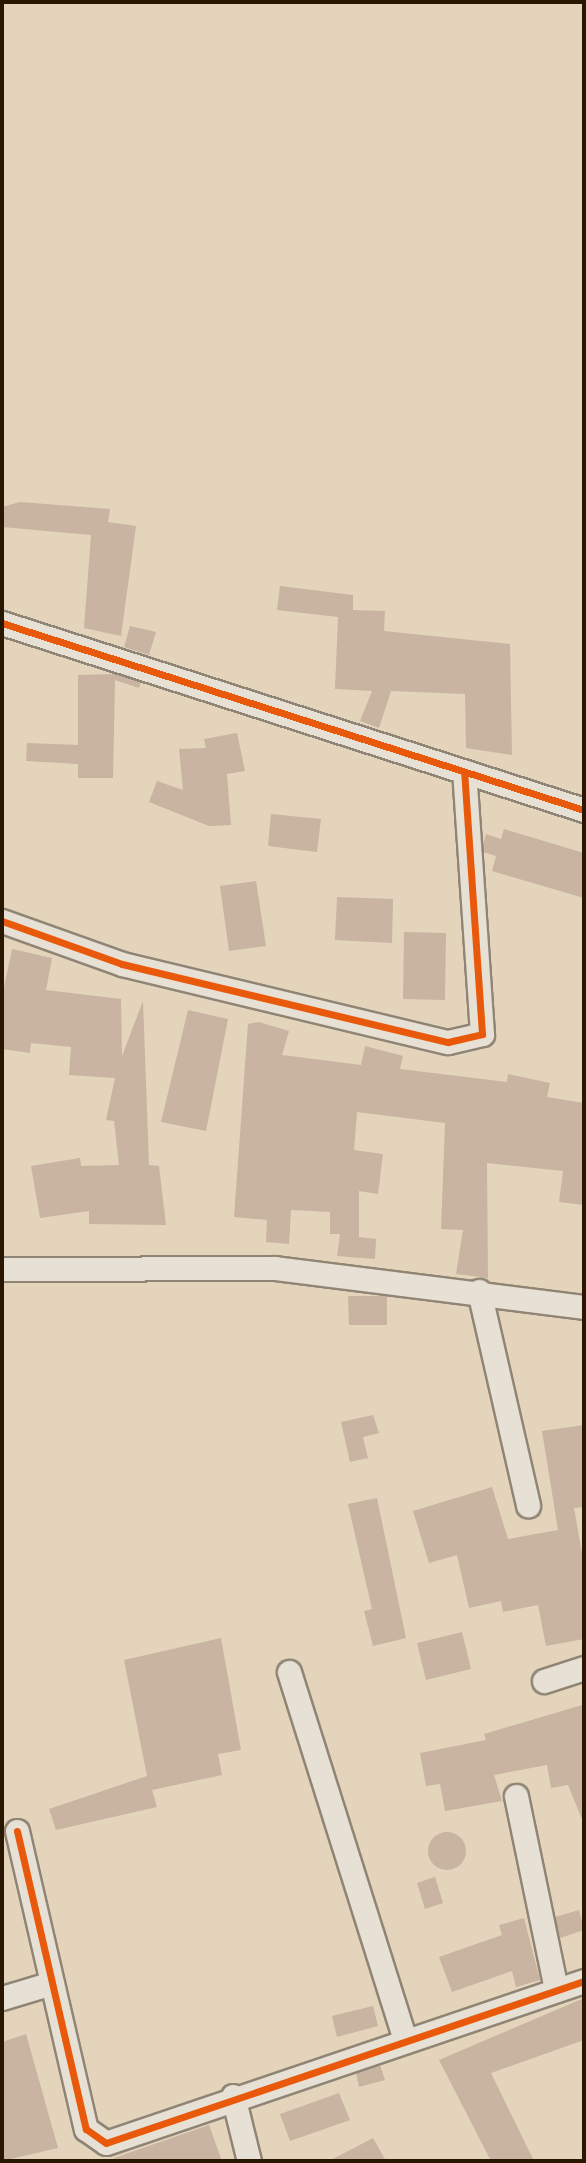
<!DOCTYPE html>
<html>
<head>
<meta charset="utf-8">
<style>
  body { margin:0 }
  #map { position:relative; width:586px; height:2163px; overflow:hidden; background:#e3d4bb; font-family:"IM FELL English",serif }
  div>[style] { position:absolute }
  .building>* { inset:0; background:#c8b4a1 }
  .round { border-radius:50% }
  .roads { filter:drop-shadow(2px 0 #908575) drop-shadow(-2px 0 #908575) drop-shadow(0 2px #908575) drop-shadow(0 -2px #908575) }
  .street>* { height:23px; margin:-11.5px; padding:0 11.5px; transform-origin:11.5px; border-radius:11.5px; background:#e7e0d4 }
  .cycleway>* { height:7px; margin:-3.5px; padding:0 3.5px; transform-origin:3.5px; border-radius:3.5px; background:#e8590c }
  span { translate:-50% -50%; white-space:nowrap; text-align:center; line-height:1.15; -webkit-text-stroke:7px #f8e6c8; paint-order:stroke }
  .frame { position:absolute; inset:0; border:4px solid #291701; pointer-events:none }
</style>
</head>
<body>
<div id="map">
  <div class="building">
    <div style="clip-path:polygon(20px 502px,110px 509px,108px 522px,136px 526px,121px 636px,84px 628px,91px 535px,2px 527px,2px 507px)"></div>
    <div style="clip-path:polygon(280px 586px,353px 595px,353px 610px,385px 611px,384px 631px,510px 644px,512px 755px,466px 748px,465px 694px,391px 691px,379px 728px,360px 721px,372px 691px,335px 689px,338px 617px,277px 610px)"></div>
    <div style="clip-path:polygon(130px 626px,156px 632px,149px 655px,124px 647px)"></div>
    <div style="clip-path:polygon(116px 674px,141px 682px,139px 688px,115px 680px,113px 778px,78px 778px,78px 764px,26px 761px,27px 743px,78px 745px,78px 675px)"></div>
    <div style="clip-path:polygon(237px 733px,245px 771px,227px 774px,231px 825px,209px 826px,149px 802px,157px 781px,183px 790px,179px 749px,206px 748px,204px 739px)"></div>
    <div style="clip-path:polygon(271px 814px,321px 819px,317px 852px,268px 846px)"></div>
    <div style="clip-path:polygon(504px 829px,584px 853px,584px 898px,492px 871px,496px 856px,483px 852px,483px 844px,486px 834px,501px 839px)"></div>
    <div style="clip-path:polygon(256px 881px,266px 946px,229px 951px,220px 886px)"></div>
    <div style="clip-path:polygon(337px 897px,393px 899px,392px 943px,335px 940px)"></div>
    <div style="clip-path:polygon(404px 932px,446px 933px,445px 1000px,403px 999px)"></div>
    <div style="clip-path:polygon(12px 949px,52px 958px,46px 990px,121px 999px,122px 1056px,143px 1001px,149px 1165px,159px 1166px,166px 1225px,89px 1224px,89px 1211px,40px 1218px,31px 1166px,80px 1158px,81px 1166px,119px 1165px,114px 1121px,106px 1120px,115px 1078px,69px 1075px,71px 1047px,31px 1043px,30px 1053px,2px 1049px,2px 997px)"></div>
    <div style="clip-path:polygon(188px 1010px,228px 1019px,206px 1131px,161px 1122px)"></div>
    <div style="clip-path:polygon(259px 1022px,289px 1031px,282px 1055px,361px 1065px,365px 1046px,403px 1056px,400px 1069px,507px 1082px,508px 1074px,550px 1083px,547px 1097px,584px 1103px,584px 1205px,559px 1202px,563px 1171px,487px 1163px,488px 1278px,456px 1274px,463px 1230px,441px 1229px,445px 1123px,357px 1112px,354px 1150px,383px 1154px,378px 1194px,359px 1191px,359px 1237px,376px 1239px,375px 1259px,337px 1256px,340px 1234px,330px 1234px,330px 1212px,291px 1210px,289px 1244px,266px 1242px,267px 1220px,234px 1217px,248px 1024px)"></div>
    <div style="clip-path:polygon(348px 1296px,387px 1296px,387px 1325px,349px 1325px)"></div>
    <div style="clip-path:polygon(373px 1415px,379px 1433px,363px 1437px,368px 1458px,350px 1462px,341px 1422px)"></div>
    <div style="clip-path:polygon(584px 1425px,584px 1507px,574px 1508px,584px 1565px,584px 1639px,546px 1646px,538px 1605px,503px 1612px,501px 1601px,469px 1608px,457px 1555px,429px 1563px,413px 1511px,492px 1487px,508px 1539px,558px 1530px,542px 1431px)"></div>
    <div style="clip-path:polygon(377px 1498px,406px 1638px,373px 1646px,364px 1611px,372px 1609px,348px 1504px)"></div>
    <div style="clip-path:polygon(462px 1632px,471px 1669px,426px 1680px,417px 1643px)"></div>
    <div style="clip-path:polygon(221px 1638px,241px 1750px,218px 1754px,222px 1775px,152px 1790px,157px 1807px,56px 1830px,49px 1809px,147px 1776px,124px 1660px)"></div>
    <div style="clip-path:polygon(582px 1705px,584px 1824px,568px 1785px,551px 1788px,547px 1765px,494px 1775px,502px 1801px,445px 1811px,440px 1784px,426px 1786px,420px 1753px,486px 1740px,484px 1734px)"></div>
    <div class="round" style="left:428px;top:1832px;width:38px;height:38px"></div>
    <div style="clip-path:polygon(435px 1877px,443px 1903px,425px 1909px,417px 1883px)"></div>
    <div style="clip-path:polygon(579px 1910px,584px 1930px,560px 1938px,555px 1917px)"></div>
    <div style="clip-path:polygon(524px 1918px,540px 1980px,516px 1987px,512px 1971px,452px 1992px,439px 1957px,502px 1935px,499px 1925px)"></div>
    <div style="clip-path:polygon(584px 1998px,584px 2040px,491px 2073px,534px 2161px,491px 2161px,439px 2060px)"></div>
    <div style="clip-path:polygon(373px 2006px,378px 2026px,337px 2037px,332px 2016px)"></div>
    <div style="clip-path:polygon(26px 2034px,58px 2148px,2px 2161px,2px 2042px)"></div>
    <div style="clip-path:polygon(380px 2065px,385px 2080px,359px 2087px,356px 2073px)"></div>
    <div style="clip-path:polygon(339px 2093px,350px 2120px,290px 2141px,280px 2114px)"></div>
    <div style="clip-path:polygon(209px 2125px,222px 2161px,115px 2161px,114px 2158px)"></div>
    <div style="clip-path:polygon(373px 2138px,386px 2161px,329px 2161px)"></div>
  </div>
  <div class="roads">
    <div class="street">
      <div style="left:2px;top:623px;width:611px;rotate:17.81deg"></div>
      <div style="left:2px;top:921px;width:127px;rotate:19.7deg"></div>
      <div style="left:122px;top:964px;width:335px;rotate:13.5deg"></div>
      <div style="left:448px;top:1042px;width:35px;rotate:-13deg"></div>
      <div style="left:482px;top:1034px;width:262px;rotate:-93.9deg"></div>
      <div style="left:2px;top:1269px;width:273px;rotate:-0.2deg"></div>
      <div style="left:275px;top:1268px;width:311px;rotate:7.2deg"></div>
      <div style="left:479px;top:1291px;width:220px;rotate:77.1deg"></div>
      <div style="left:289px;top:1672px;width:386px;rotate:72.5deg"></div>
      <div style="left:544px;top:1681px;width:42px;rotate:-18deg"></div>
      <div style="left:516px;top:1796px;width:198px;rotate:78.3deg"></div>
      <div style="left:17px;top:1831px;width:306px;rotate:77deg"></div>
      <div style="left:86px;top:2129px;width:24px;rotate:35deg"></div>
      <div style="left:106px;top:2143px;width:505px;rotate:-18.72deg"></div>
      <div style="left:2px;top:1998px;width:52px;rotate:-16.7deg"></div>
      <div style="left:233px;top:2096px;width:67px;rotate:76.2deg"></div>
    </div>
  </div>
  <div class="cycleway">
    <div style="left:2px;top:623px;width:611px;rotate:17.81deg"></div>
    <div style="left:2px;top:921px;width:127px;rotate:19.7deg"></div>
    <div style="left:122px;top:964px;width:335px;rotate:13.5deg"></div>
    <div style="left:448px;top:1042px;width:35px;rotate:-13deg"></div>
    <div style="left:482px;top:1034px;width:262px;rotate:-93.9deg"></div>
    <div style="left:17px;top:1831px;width:306px;rotate:77deg"></div>
    <div style="left:86px;top:2129px;width:24px;rotate:35deg"></div>
    <div style="left:106px;top:2143px;width:505px;rotate:-18.72deg"></div>
  </div>
  <div class="frame"></div>
</div>
</body>
</html>
